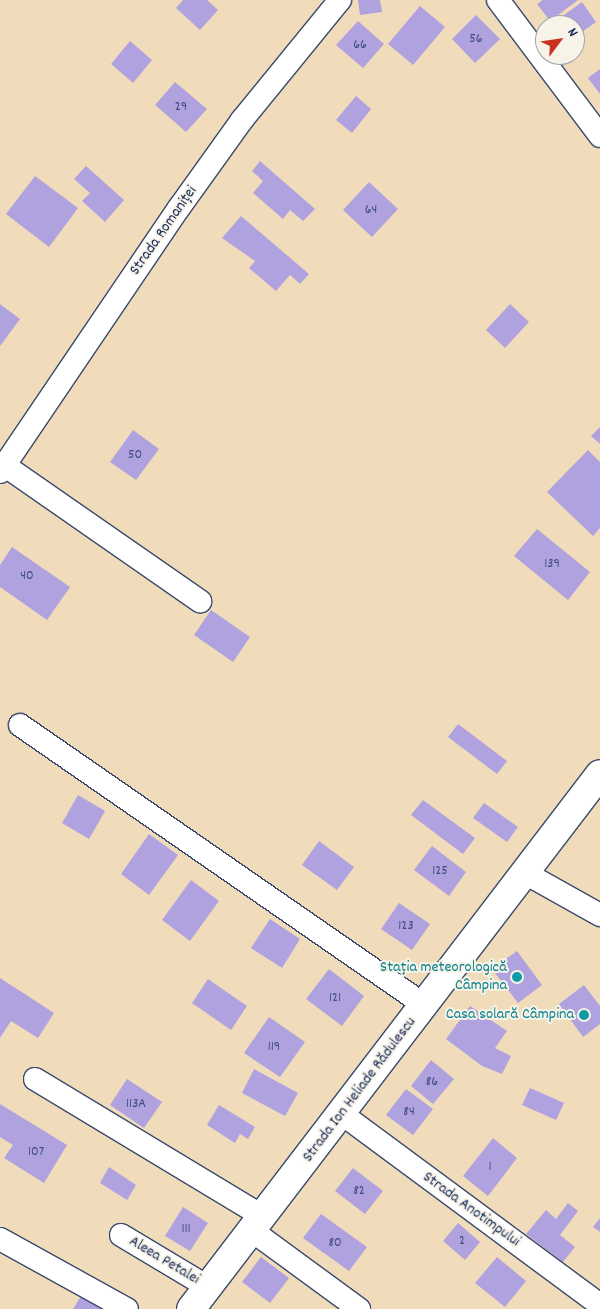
<!DOCTYPE html>
<html>
<head>
<meta charset="utf-8">
<style>
  body { margin:0 }
  #map { position:relative; width:600px; height:1309px; overflow:hidden; background:#f0dcba; font-family:Dekko,sans-serif }
  div>[style] { position:absolute }
  .building>* { inset:0; background:#b0a2de }
  .roads { filter:drop-shadow(1px 0 #3b496c) drop-shadow(-1px 0 #3b496c) drop-shadow(0 1px #3b496c) drop-shadow(0 -1px #3b496c) }
  .minor>* { height:22px; margin:-11px; padding:0 11px; transform-origin:11px; border-radius:11px; background:#fff }
  .tertiary>* { height:28px; margin:-14px; padding:0 14px; transform-origin:14px; border-radius:14px; background:#fff }
  .dots>* { width:14px; height:14px; translate:-50% -50%; box-sizing:border-box; border:2px solid #f7f3e8; border-radius:50% }
  span { translate:-50% -50%; white-space:nowrap; text-align:center; line-height:1.15; -webkit-text-stroke:4px #f7f3e8; paint-order:stroke }
  .number-label { font-size:14px; color:#404c7e }
  .number-label span { -webkit-text-stroke-width:0 }
  .street-label { font-size:16px; color:#1b2f5e }
  .culture-label { font-size:16px; color:#0d838f }
  .right { translate:-100% -50%; text-align:right }
  .north { position:absolute; left:535px; top:15px; width:50px; height:50px; box-sizing:border-box; background:#f7f3e8; border:1px solid #9fa5b1; border-radius:50%; rotate:59deg; font-size:14px; font-weight:700; line-height:20px; text-align:center; color:#1b2f5e }
  .north::after { content:''; display:block; margin:auto; width:18px; height:22px; background:#c8321e; clip-path:polygon(50% 0,100% 100%,50% 72%,0 100%) }
</style>
</head>
<body>
<div id="map">
  <div class="building">
    <div style="clip-path:polygon(183px 0,207px 0,218px 10px,200px 30px,176px 8px)"></div>
    <div style="clip-path:polygon(358px 0,380px 0,382px 12px,360px 15px)"></div>
    <div style="clip-path:polygon(543px 0,578px 0,550px 21px,537px 4px)"></div>
    <div style="clip-path:polygon(582px 2px,596px 22px,575px 37px,575px 25px,550px 25px)"></div>
    <div style="clip-path:polygon(420px 6px,445px 27px,413px 65px,388px 44px)"></div>
    <div style="clip-path:polygon(476px 15px,500px 39px,475px 63px,452px 39px)"></div>
    <div style="clip-path:polygon(358px 21px,384px 44px,363px 68px,336px 45px)"></div>
    <div style="clip-path:polygon(130px 41px,152px 60px,133px 83px,111px 64px)"></div>
    <div style="clip-path:polygon(600px 69px,600px 94px,588px 78px)"></div>
    <div style="clip-path:polygon(175px 82px,207px 109px,186px 132px,155px 105px)"></div>
    <div style="clip-path:polygon(356px 96px,371px 109px,352px 133px,336px 120px)"></div>
    <div style="clip-path:polygon(260px 161px,315px 209px,303px 221px,290px 210px,283px 219px,253px 193px,263px 181px,252px 171px)"></div>
    <div style="clip-path:polygon(86px 166px,124px 200px,105px 222px,82px 201px,90px 193px,74px 179px)"></div>
    <div style="clip-path:polygon(35px 176px,78px 208px,49px 247px,6px 214px)"></div>
    <div style="clip-path:polygon(369px 182px,398px 209px,372px 237px,343px 210px)"></div>
    <div style="clip-path:polygon(241px 216px,309px 274px,300px 284px,290px 275px,276px 291px,249px 268px,255px 261px,222px 238px)"></div>
    <div style="clip-path:polygon(0 304px,20px 319px,0 346px)"></div>
    <div style="clip-path:polygon(510px 304px,529px 322px,505px 348px,486px 330px)"></div>
    <div style="clip-path:polygon(600px 427px,600px 444px,591px 436px)"></div>
    <div style="clip-path:polygon(133px 430px,159px 449px,136px 480px,110px 462px)"></div>
    <div style="clip-path:polygon(588px 450px,600px 462px,600px 528px,593px 536px,547px 492px)"></div>
    <div style="clip-path:polygon(537px 529px,590px 572px,568px 600px,514px 556px)"></div>
    <div style="clip-path:polygon(12px 547px,70px 587px,47px 620px,0 587px,0 565px)"></div>
    <div style="clip-path:polygon(211px 610px,250px 637px,233px 662px,194px 635px)"></div>
    <div style="clip-path:polygon(458px 724px,507px 761px,497px 774px,448px 737px)"></div>
    <div style="clip-path:polygon(78px 795px,105px 811px,89px 839px,62px 823px)"></div>
    <div style="clip-path:polygon(423px 800px,475px 838px,463px 854px,411px 815px)"></div>
    <div style="clip-path:polygon(484px 803px,518px 827px,507px 842px,473px 818px)"></div>
    <div style="clip-path:polygon(149px 834px,178px 855px,149px 895px,121px 874px)"></div>
    <div style="clip-path:polygon(319px 841px,354px 867px,337px 890px,302px 865px)"></div>
    <div style="clip-path:polygon(432px 846px,466px 872px,449px 896px,414px 870px)"></div>
    <div style="clip-path:polygon(191px 880px,219px 901px,190px 941px,162px 920px)"></div>
    <div style="clip-path:polygon(399px 903px,430px 924px,412px 950px,381px 929px)"></div>
    <div style="clip-path:polygon(270px 919px,300px 939px,282px 968px,251px 948px)"></div>
    <div style="clip-path:polygon(517px 951px,542px 985px,518px 1003px,492px 969px)"></div>
    <div style="clip-path:polygon(329px 969px,364px 996px,342px 1026px,306px 999px)"></div>
    <div style="clip-path:polygon(0 978px,54px 1013px,38px 1038px,11px 1021px,0 1038px)"></div>
    <div style="clip-path:polygon(208px 979px,247px 1006px,231px 1030px,192px 1003px)"></div>
    <div style="clip-path:polygon(584px 985px,600px 1006px,600px 1024px,583px 1037px,559px 1004px)"></div>
    <div style="clip-path:polygon(470px 1006px,507px 1031px,495px 1048px,511px 1056px,502px 1074px,482px 1066px,446px 1039px)"></div>
    <div style="clip-path:polygon(269px 1017px,305px 1042px,280px 1077px,244px 1053px)"></div>
    <div style="clip-path:polygon(431px 1060px,454px 1079px,433px 1104px,411px 1086px)"></div>
    <div style="clip-path:polygon(254px 1069px,298px 1093px,285px 1116px,242px 1093px)"></div>
    <div style="clip-path:polygon(127px 1079px,162px 1102px,144px 1128px,110px 1105px)"></div>
    <div style="clip-path:polygon(530px 1088px,564px 1103px,556px 1120px,522px 1105px)"></div>
    <div style="clip-path:polygon(406px 1089px,433px 1109px,413px 1135px,386px 1115px)"></div>
    <div style="clip-path:polygon(0 1104px,67px 1145px,44px 1183px,4px 1158px,13px 1145px,0 1137px)"></div>
    <div style="clip-path:polygon(219px 1105px,255px 1127px,248px 1139px,240px 1134px,235px 1143px,207px 1125px)"></div>
    <div style="clip-path:polygon(493px 1138px,517px 1158px,488px 1196px,463px 1176px)"></div>
    <div style="clip-path:polygon(109px 1167px,136px 1185px,127px 1200px,100px 1183px)"></div>
    <div style="clip-path:polygon(353px 1168px,383px 1191px,365px 1214px,335px 1191px)"></div>
    <div style="clip-path:polygon(568px 1203px,578px 1211px,560px 1235px,575px 1247px,563px 1262px,526px 1234px,546px 1210px,556px 1219px)"></div>
    <div style="clip-path:polygon(183px 1207px,208px 1223px,190px 1251px,165px 1236px)"></div>
    <div style="clip-path:polygon(321px 1214px,367px 1247px,349px 1271px,303px 1238px)"></div>
    <div style="clip-path:polygon(600px 1218px,600px 1232px,593px 1227px)"></div>
    <div style="clip-path:polygon(458px 1223px,480px 1242px,465px 1260px,443px 1241px)"></div>
    <div style="clip-path:polygon(261px 1257px,289px 1278px,270px 1303px,242px 1282px)"></div>
    <div style="clip-path:polygon(497px 1257px,526px 1281px,505px 1307px,475px 1283px)"></div>
    <div style="clip-path:polygon(86px 1288px,119px 1309px,73px 1309px)"></div>
  </div>
  <div class="roads">
    <div class="minor">
      <div style="left:498px;top:0;width:170px;rotate:53.1deg"></div>
      <div style="left:4px;top:465px;width:239px;rotate:34.8deg"></div>
      <div style="left:0;top:472px;width:319px;rotate:-55.9deg"></div>
      <div style="left:179px;top:208px;width:108px;rotate:-54.4deg"></div>
      <div style="left:242px;top:120px;width:155px;rotate:-50.8deg"></div>
      <div style="left:20px;top:725px;width:492px;rotate:34.7deg"></div>
      <div style="left:525px;top:873px;width:86px;rotate:29.2deg"></div>
      <div style="left:35px;top:1079px;width:265px;rotate:31.1deg"></div>
      <div style="left:342px;top:1114px;width:321px;rotate:36.5deg"></div>
      <div style="left:251px;top:1230px;width:134px;rotate:36.2deg"></div>
      <div style="left:121px;top:1235px;width:101px;rotate:30.9deg"></div>
      <div style="left:0;top:1239px;width:145px;rotate:28.9deg"></div>
    </div>
    <div class="tertiary">
      <div style="left:191px;top:1309px;width:673px;rotate:-52.6deg"></div>
    </div>
  </div>
  <div class="dots">
    <div style="left:517px;top:977px;background:#0f9aa8"></div>
    <div style="left:584px;top:1015px;background:#0f9aa8"></div>
  </div>
  <div class="number-label">
    <span style="left:476px;top:39px">56</span>
    <span style="left:360px;top:45px">66</span>
    <span style="left:181px;top:107px">29</span>
    <span style="left:371px;top:210px">64</span>
    <span style="left:135px;top:455px">50</span>
    <span style="left:552px;top:564px">139</span>
    <span style="left:27px;top:576px">40</span>
    <span style="left:440px;top:871px">125</span>
    <span style="left:406px;top:926px">123</span>
    <span style="left:335px;top:998px">121</span>
    <span style="left:274px;top:1047px">119</span>
    <span style="left:432px;top:1082px">86</span>
    <span style="left:136px;top:1104px">113A</span>
    <span style="left:409px;top:1112px">84</span>
    <span style="left:36px;top:1152px">107</span>
    <span style="left:490px;top:1167px">1</span>
    <span style="left:359px;top:1191px">82</span>
    <span style="left:186px;top:1229px">111</span>
    <span style="left:462px;top:1241px">2</span>
    <span style="left:335px;top:1243px">80</span>
  </div>
  <div class="street-label">
    <span style="left:164px;top:231px;rotate:-55deg">Strada Romaniței</span>
    <span style="left:360px;top:1090px;rotate:-53deg">Strada Ion Heliade Rădulescu</span>
    <span style="left:471px;top:1210px;rotate:36deg">Strada Anotimpului</span>
    <span style="left:164px;top:1261px;rotate:31deg">Aleea Petalei</span>
  </div>
  <div class="culture-label">
    <span class="right" style="left:507px;top:977px">Stația meteorologică<br>Câmpina</span>
    <span class="right" style="left:574px;top:1015px">Casa solară Câmpina</span>
  </div>
  <div class="north">N</div>
</div>
</body>
</html>
